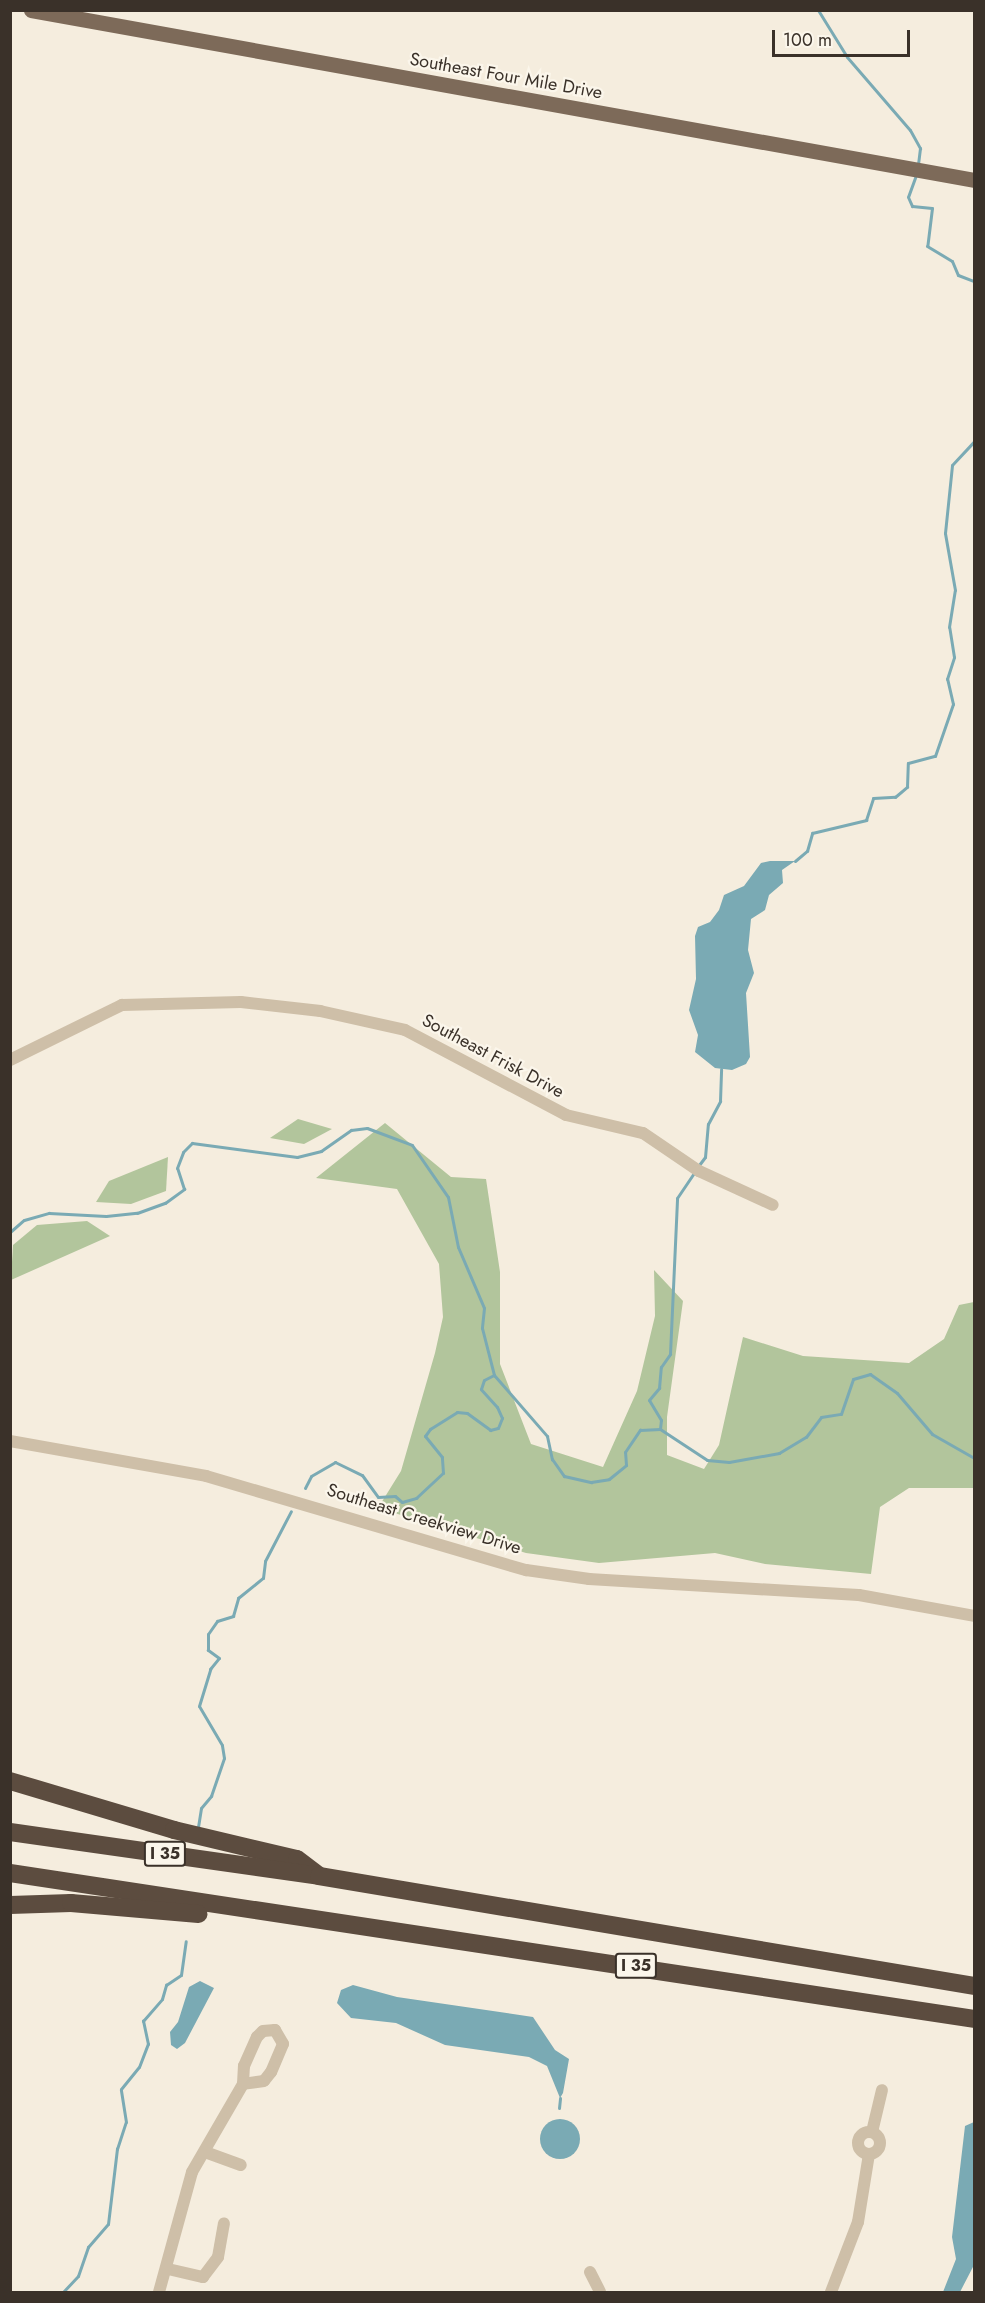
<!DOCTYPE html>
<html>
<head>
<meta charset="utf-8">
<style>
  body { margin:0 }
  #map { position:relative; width:985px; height:2303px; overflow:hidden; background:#f5edde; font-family:Jost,sans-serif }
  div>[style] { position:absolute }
  .green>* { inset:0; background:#b2c59c }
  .water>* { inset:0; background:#7aaab4 }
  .round { border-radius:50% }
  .stream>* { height:3px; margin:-1.5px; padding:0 1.5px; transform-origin:1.5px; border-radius:1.5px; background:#7aaab4 }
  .minor>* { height:12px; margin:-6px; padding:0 6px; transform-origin:6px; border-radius:6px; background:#cebfa8 }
  .minor>.ring { margin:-6px; padding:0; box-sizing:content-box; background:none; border:12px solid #cebfa8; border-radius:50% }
  .major>* { height:15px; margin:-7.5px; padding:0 7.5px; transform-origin:7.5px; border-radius:7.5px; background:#7d6a59 }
  .highway>* { height:18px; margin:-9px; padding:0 9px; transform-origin:9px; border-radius:9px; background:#5c4c3f }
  span { translate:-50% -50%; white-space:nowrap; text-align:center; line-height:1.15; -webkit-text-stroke:4.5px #fbf6eb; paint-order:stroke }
  .shield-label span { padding:2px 4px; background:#fbf6eb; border:2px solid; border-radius:4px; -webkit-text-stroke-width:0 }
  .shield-label { font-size:16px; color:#3a3129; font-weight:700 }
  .street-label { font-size:18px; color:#3a3129 }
  .frame { position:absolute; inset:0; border:12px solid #3a3129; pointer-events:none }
  .scale { position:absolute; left:772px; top:30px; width:138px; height:27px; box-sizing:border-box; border:3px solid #3a3129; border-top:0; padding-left:8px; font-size:18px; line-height:21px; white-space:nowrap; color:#3a3129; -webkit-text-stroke:4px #fbf6eb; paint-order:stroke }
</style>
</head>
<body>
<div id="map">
  <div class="green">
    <div style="clip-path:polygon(298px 1119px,332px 1129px,304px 1144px,270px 1138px)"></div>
    <div style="clip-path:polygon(385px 1123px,451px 1177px,486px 1179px,500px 1272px,500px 1364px,531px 1444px,603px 1467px,637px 1391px,655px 1316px,654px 1270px,683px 1301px,667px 1417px,667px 1455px,704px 1469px,719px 1445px,743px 1337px,803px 1356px,909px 1363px,944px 1339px,959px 1305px,974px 1302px,974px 1488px,909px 1488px,880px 1507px,871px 1574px,765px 1564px,715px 1553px,599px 1563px,526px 1553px,378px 1508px,401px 1471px,435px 1353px,443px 1317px,439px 1264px,397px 1189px,316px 1178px)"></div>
    <div style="clip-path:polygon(168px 1157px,166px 1191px,131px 1204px,96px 1202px,109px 1181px)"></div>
    <div style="clip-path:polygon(87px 1221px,110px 1236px,11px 1280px,13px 1245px,37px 1225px)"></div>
  </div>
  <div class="water">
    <div style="clip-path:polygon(770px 861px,795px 861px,782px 870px,783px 883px,769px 895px,765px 910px,751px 919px,748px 950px,754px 973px,746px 993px,750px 1057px,746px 1064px,732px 1070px,715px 1068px,695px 1052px,698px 1035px,689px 1010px,696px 979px,695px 936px,698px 927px,710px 922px,719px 910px,724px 895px,744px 886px,761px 863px)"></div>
    <div style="clip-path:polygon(200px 1981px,214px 1988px,185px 2043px,177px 2049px,171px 2045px,170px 2032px,178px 2022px,189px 1987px)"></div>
    <div style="clip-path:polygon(353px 1985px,397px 1997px,533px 2017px,555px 2050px,569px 2059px,563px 2093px,560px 2098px,547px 2066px,529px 2057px,445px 2045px,396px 2023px,351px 2018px,337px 2003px,341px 1990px)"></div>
    <div class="round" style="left:540px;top:2119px;width:40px;height:40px"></div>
    <div style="clip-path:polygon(974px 2122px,974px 2265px,960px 2292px,943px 2292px,956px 2259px,952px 2237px,965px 2126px)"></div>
  </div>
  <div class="stream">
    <div style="left:818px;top:10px;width:55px;rotate:58.3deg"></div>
    <div style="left:847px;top:57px;width:96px;rotate:49.2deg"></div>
    <div style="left:910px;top:130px;width:21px;rotate:61deg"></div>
    <div style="left:920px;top:148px;width:17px;rotate:97deg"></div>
    <div style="left:916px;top:175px;width:23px;rotate:110deg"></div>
    <div style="left:908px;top:197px;width:10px;rotate:66deg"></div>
    <div style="left:912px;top:206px;width:20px;rotate:6deg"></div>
    <div style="left:932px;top:208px;width:38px;rotate:97deg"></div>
    <div style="left:927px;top:246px;width:29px;rotate:31deg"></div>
    <div style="left:952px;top:261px;width:15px;rotate:67deg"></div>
    <div style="left:958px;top:275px;width:17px;rotate:21deg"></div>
    <div style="left:795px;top:861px;width:16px;rotate:-40deg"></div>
    <div style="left:807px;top:851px;width:19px;rotate:-74deg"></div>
    <div style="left:812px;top:833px;width:56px;rotate:-13.5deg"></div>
    <div style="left:866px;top:820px;width:23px;rotate:-72deg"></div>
    <div style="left:873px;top:798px;width:22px;rotate:-3deg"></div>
    <div style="left:895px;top:797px;width:16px;rotate:-40deg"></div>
    <div style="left:907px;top:787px;width:24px;rotate:-88deg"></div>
    <div style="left:908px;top:763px;width:28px;rotate:-15deg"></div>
    <div style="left:935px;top:756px;width:55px;rotate:-70.9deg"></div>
    <div style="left:953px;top:704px;width:26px;rotate:-103deg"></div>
    <div style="left:947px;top:679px;width:23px;rotate:-72deg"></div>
    <div style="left:954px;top:657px;width:30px;rotate:-99deg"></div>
    <div style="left:949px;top:627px;width:37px;rotate:-81deg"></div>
    <div style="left:955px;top:590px;width:58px;rotate:-100deg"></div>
    <div style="left:945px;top:533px;width:68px;rotate:-84.1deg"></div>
    <div style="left:952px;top:465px;width:33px;rotate:-47deg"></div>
    <div style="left:699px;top:1165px;width:10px;rotate:-53deg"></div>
    <div style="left:705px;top:1157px;width:33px;rotate:-85deg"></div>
    <div style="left:708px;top:1124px;width:26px;rotate:-62deg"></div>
    <div style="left:720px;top:1101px;width:32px;rotate:-88deg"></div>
    <div style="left:10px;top:1232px;width:18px;rotate:-41deg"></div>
    <div style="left:24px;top:1220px;width:26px;rotate:-16deg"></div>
    <div style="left:49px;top:1213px;width:57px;rotate:3deg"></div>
    <div style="left:106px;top:1216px;width:31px;rotate:-6deg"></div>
    <div style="left:137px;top:1213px;width:30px;rotate:-20deg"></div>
    <div style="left:165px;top:1203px;width:24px;rotate:-36deg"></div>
    <div style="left:184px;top:1189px;width:22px;rotate:-108deg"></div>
    <div style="left:177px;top:1168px;width:17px;rotate:-69deg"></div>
    <div style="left:183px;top:1152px;width:13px;rotate:-45deg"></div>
    <div style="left:192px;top:1143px;width:106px;rotate:7.6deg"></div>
    <div style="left:297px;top:1157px;width:25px;rotate:-14deg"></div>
    <div style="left:321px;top:1151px;width:37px;rotate:-35deg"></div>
    <div style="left:351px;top:1130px;width:16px;rotate:-7deg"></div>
    <div style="left:367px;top:1128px;width:48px;rotate:20.7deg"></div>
    <div style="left:412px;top:1145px;width:63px;rotate:55.3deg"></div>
    <div style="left:448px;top:1197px;width:51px;rotate:78.7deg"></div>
    <div style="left:458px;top:1247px;width:66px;rotate:66.9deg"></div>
    <div style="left:484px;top:1308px;width:20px;rotate:96deg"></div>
    <div style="left:482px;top:1328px;width:49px;rotate:75.7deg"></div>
    <div style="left:494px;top:1375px;width:81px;rotate:49deg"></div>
    <div style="left:547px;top:1436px;width:24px;rotate:78deg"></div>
    <div style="left:552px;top:1459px;width:21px;rotate:55deg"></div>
    <div style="left:564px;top:1476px;width:28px;rotate:13deg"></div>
    <div style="left:591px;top:1482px;width:18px;rotate:-9deg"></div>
    <div style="left:609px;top:1479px;width:22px;rotate:-39deg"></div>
    <div style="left:626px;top:1465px;width:13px;rotate:-94deg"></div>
    <div style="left:625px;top:1452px;width:27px;rotate:-56deg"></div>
    <div style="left:640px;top:1430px;width:20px;rotate:-3deg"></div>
    <div style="left:660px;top:1429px;width:56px;rotate:33.4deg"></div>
    <div style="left:707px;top:1460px;width:22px;rotate:5deg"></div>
    <div style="left:729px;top:1462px;width:51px;rotate:-10.2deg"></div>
    <div style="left:779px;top:1453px;width:31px;rotate:-31deg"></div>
    <div style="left:806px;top:1437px;width:25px;rotate:-53deg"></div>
    <div style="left:821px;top:1417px;width:20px;rotate:-9deg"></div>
    <div style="left:841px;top:1414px;width:37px;rotate:-71deg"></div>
    <div style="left:853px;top:1379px;width:18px;rotate:-16deg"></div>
    <div style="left:870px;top:1374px;width:33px;rotate:35deg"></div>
    <div style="left:897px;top:1393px;width:54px;rotate:49.5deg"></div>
    <div style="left:932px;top:1434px;width:48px;rotate:29.7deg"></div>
    <div style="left:660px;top:1429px;width:9px;rotate:-84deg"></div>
    <div style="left:661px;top:1420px;width:23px;rotate:-121deg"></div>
    <div style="left:649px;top:1400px;width:16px;rotate:-50deg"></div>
    <div style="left:659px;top:1388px;width:21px;rotate:-85deg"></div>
    <div style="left:661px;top:1367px;width:16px;rotate:-55deg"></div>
    <div style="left:670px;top:1354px;width:156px;rotate:-87.4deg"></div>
    <div style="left:677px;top:1198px;width:32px;rotate:-56deg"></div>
    <div style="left:305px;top:1488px;width:13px;rotate:-63deg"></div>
    <div style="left:311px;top:1476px;width:28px;rotate:-30deg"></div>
    <div style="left:335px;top:1462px;width:30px;rotate:26deg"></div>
    <div style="left:362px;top:1475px;width:27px;rotate:54deg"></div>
    <div style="left:378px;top:1497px;width:17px;rotate:-3deg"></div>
    <div style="left:395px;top:1496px;width:9px;rotate:41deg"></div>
    <div style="left:402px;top:1502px;width:15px;rotate:-16deg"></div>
    <div style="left:416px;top:1498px;width:37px;rotate:-43deg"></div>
    <div style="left:443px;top:1473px;width:16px;rotate:-94deg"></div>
    <div style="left:442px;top:1457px;width:27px;rotate:-129deg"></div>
    <div style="left:425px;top:1436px;width:9px;rotate:-54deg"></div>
    <div style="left:430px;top:1429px;width:32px;rotate:-32deg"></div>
    <div style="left:457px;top:1412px;width:10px;rotate:6deg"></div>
    <div style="left:467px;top:1413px;width:29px;rotate:36deg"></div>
    <div style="left:490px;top:1430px;width:8px;rotate:-14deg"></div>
    <div style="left:498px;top:1428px;width:11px;rotate:-68deg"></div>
    <div style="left:502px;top:1418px;width:12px;rotate:-114deg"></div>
    <div style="left:497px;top:1407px;width:24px;rotate:-132deg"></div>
    <div style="left:481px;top:1389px;width:9px;rotate:-72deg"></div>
    <div style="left:484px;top:1380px;width:11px;rotate:-27deg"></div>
    <div style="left:198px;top:1827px;width:19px;rotate:-81deg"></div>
    <div style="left:201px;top:1808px;width:16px;rotate:-50deg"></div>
    <div style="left:211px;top:1796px;width:40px;rotate:-71.1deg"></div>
    <div style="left:224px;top:1758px;width:13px;rotate:-99deg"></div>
    <div style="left:222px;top:1745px;width:45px;rotate:-120.5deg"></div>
    <div style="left:199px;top:1706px;width:39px;rotate:-73deg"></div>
    <div style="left:210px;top:1669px;width:14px;rotate:-51deg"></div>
    <div style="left:219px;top:1658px;width:14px;rotate:-144deg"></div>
    <div style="left:208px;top:1650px;width:16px;rotate:-90deg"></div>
    <div style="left:208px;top:1634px;width:16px;rotate:-55deg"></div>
    <div style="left:217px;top:1621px;width:17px;rotate:-17deg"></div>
    <div style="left:233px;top:1616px;width:19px;rotate:-74deg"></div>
    <div style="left:238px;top:1598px;width:32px;rotate:-39deg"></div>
    <div style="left:263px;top:1578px;width:17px;rotate:-83deg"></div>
    <div style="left:265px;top:1561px;width:56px;rotate:-62.5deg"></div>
    <div style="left:559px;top:2108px;width:10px;rotate:-84deg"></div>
    <div style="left:63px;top:2292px;width:22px;rotate:-47deg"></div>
    <div style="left:78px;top:2276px;width:31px;rotate:-71deg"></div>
    <div style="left:88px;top:2247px;width:30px;rotate:-49deg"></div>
    <div style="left:108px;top:2224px;width:76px;rotate:-83.2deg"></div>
    <div style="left:117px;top:2149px;width:28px;rotate:-72deg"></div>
    <div style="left:126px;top:2122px;width:33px;rotate:-99deg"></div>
    <div style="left:121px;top:2089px;width:28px;rotate:-51deg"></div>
    <div style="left:139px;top:2067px;width:25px;rotate:-69deg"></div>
    <div style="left:148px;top:2044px;width:24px;rotate:-102deg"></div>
    <div style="left:143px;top:2021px;width:29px;rotate:-49deg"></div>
    <div style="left:162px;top:1999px;width:15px;rotate:-74deg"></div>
    <div style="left:166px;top:1985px;width:18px;rotate:-34deg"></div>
    <div style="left:181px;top:1975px;width:34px;rotate:-82deg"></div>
  </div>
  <div class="minor">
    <div style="left:10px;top:1060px;width:125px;rotate:-26.2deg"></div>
    <div style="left:122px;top:1005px;width:119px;rotate:-1.4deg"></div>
    <div style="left:241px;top:1002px;width:80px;rotate:6.5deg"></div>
    <div style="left:320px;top:1011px;width:87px;rotate:12.6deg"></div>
    <div style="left:405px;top:1030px;width:182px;rotate:27.8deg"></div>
    <div style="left:566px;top:1115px;width:79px;rotate:13.2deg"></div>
    <div style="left:643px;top:1133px;width:68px;rotate:34.2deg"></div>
    <div style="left:699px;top:1171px;width:81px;rotate:24.7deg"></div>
    <div style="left:10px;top:1441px;width:199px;rotate:10.1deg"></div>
    <div style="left:206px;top:1476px;width:334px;rotate:16.4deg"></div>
    <div style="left:526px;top:1570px;width:64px;rotate:8.1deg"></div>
    <div style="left:589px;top:1579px;width:270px;rotate:3.4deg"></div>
    <div style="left:859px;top:1595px;width:117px;rotate:10.3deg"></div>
    <div class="ring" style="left:858px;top:2132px;width:10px;height:10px"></div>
    <div style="left:872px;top:2132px;width:43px;rotate:-76.6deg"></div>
    <div style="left:205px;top:2152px;width:38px;rotate:20deg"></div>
    <div style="left:168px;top:2269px;width:36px;rotate:13deg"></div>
    <div style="left:203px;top:2277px;width:25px;rotate:-53deg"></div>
    <div style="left:218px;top:2257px;width:34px;rotate:-80deg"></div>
    <div style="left:590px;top:2272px;width:22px;rotate:63deg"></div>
    <div style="left:159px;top:2292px;width:124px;rotate:-74.6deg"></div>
    <div style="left:192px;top:2172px;width:102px;rotate:-59.9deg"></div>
    <div style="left:243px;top:2084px;width:18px;rotate:-87deg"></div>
    <div style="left:244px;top:2066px;width:32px;rotate:-66deg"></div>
    <div style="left:257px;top:2037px;width:8px;rotate:-45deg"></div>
    <div style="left:263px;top:2031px;width:12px;rotate:-5deg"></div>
    <div style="left:275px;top:2030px;width:16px;rotate:60deg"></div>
    <div style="left:283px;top:2044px;width:30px;rotate:113deg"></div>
    <div style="left:271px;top:2072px;width:11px;rotate:128deg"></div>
    <div style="left:264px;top:2081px;width:21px;rotate:172deg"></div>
    <div style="left:831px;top:2292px;width:75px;rotate:-68.9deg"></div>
    <div style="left:858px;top:2222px;width:69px;rotate:-80.8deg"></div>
  </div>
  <div class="major">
    <div style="left:31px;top:10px;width:958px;rotate:10.22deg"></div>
  </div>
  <div class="highway">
    <div style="left:10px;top:1781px;width:171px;rotate:16.6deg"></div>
    <div style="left:174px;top:1830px;width:126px;rotate:13.3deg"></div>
    <div style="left:297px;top:1859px;width:26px;rotate:37deg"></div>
    <div style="left:10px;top:1832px;width:312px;rotate:8.1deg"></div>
    <div style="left:319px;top:1876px;width:664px;rotate:9.53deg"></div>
    <div style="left:10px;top:1873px;width:975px;rotate:8.61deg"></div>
    <div style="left:10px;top:1905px;width:61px;rotate:-1.9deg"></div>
    <div style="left:71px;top:1903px;width:128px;rotate:4.9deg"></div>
  </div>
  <div class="shield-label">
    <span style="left:165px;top:1854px">I 35</span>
    <span style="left:636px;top:1966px">I 35</span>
  </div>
  <div class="street-label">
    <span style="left:506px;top:76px;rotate:10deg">Southeast Four Mile Drive</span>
    <span style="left:493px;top:1056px;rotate:28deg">Southeast Frisk Drive</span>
    <span style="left:424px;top:1519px;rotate:17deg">Southeast Creekview Drive</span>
  </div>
  <div class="frame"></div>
  <div class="scale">100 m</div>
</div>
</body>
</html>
